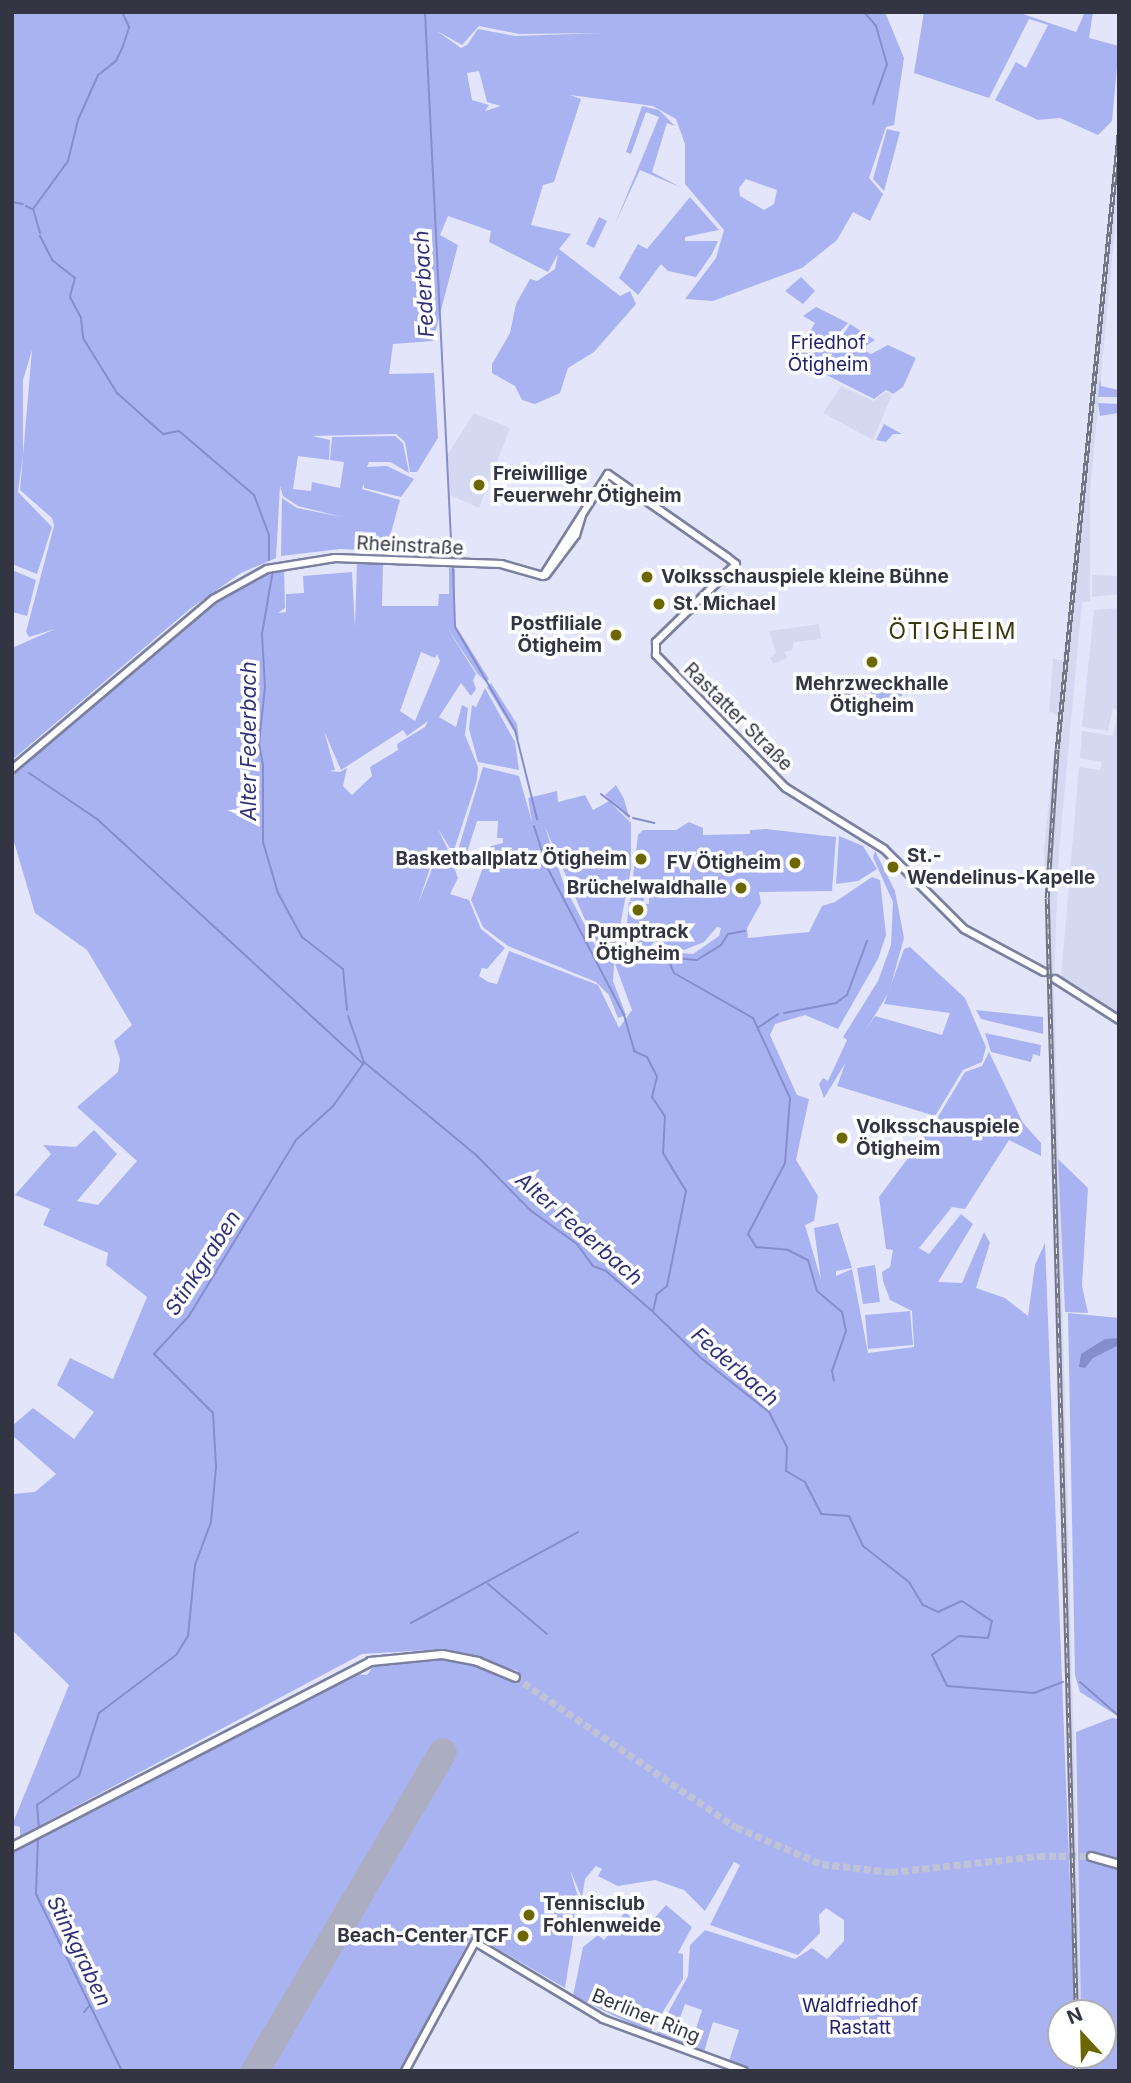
<!DOCTYPE html>
<html>
<head>
<meta charset="utf-8">
<style>
  body { margin:0 }
  #map { position:relative; width:1131px; height:2083px; overflow:hidden; background:#e3e6fb; font-family:Inter,sans-serif }
  div>[style] { position:absolute }
  .built>* { inset:0; background:#d4d8f1 }
  .green>* { inset:0; background:#aab3f2 }
  .water>* { inset:0; background:#868dcc }
  .stream>* { height:2px; margin:-1px; padding:0 1px; transform-origin:1px; border-radius:1px; background:#868dcc }
  .taxiway>* { height:10px; margin:-5px; padding:0 5px; transform-origin:5px; border-radius:5px; background:#aaaec0 }
  .runway>* { height:28px; margin:-14px; padding:0 14px; transform-origin:14px; border-radius:14px; background:#aaaec0 }
  .major-tunnel>* { height:7px; margin-top:-3.5px; transform-origin:0; background:repeating-linear-gradient(90deg,#c0c3d6 0 7px,transparent 0 10.5px) }
  .roads { filter:drop-shadow(2px 0 #7b80a0) drop-shadow(-2px 0 #7b80a0) drop-shadow(0 2px #7b80a0) drop-shadow(0 -2px #7b80a0) }
  .minor>* { height:6px; margin:-3px; padding:0 3px; transform-origin:3px; border-radius:3px; background:#fff }
  .major>* { height:7px; margin:-3.5px; padding:0 3.5px; transform-origin:3.5px; border-radius:3.5px; background:#fff }
  .rail>* { height:4.5px; margin-top:-2.25px; transform-origin:0; background:repeating-linear-gradient(90deg,#fff 0 5px,#727585 0 10px); box-sizing:border-box; border-block:2px solid #727585 }
  .dots>* { width:19px; height:19px; translate:-50% -50%; box-sizing:border-box; border:4px solid #fff; border-radius:50% }
  span { translate:-50% -50%; white-space:nowrap; text-align:center; line-height:1.15; -webkit-text-stroke:7px #fff; paint-order:stroke }
  .park-label { font-size:19px; color:#25226c }
  .poi-label { font-size:19px; color:#333543; font-weight:700 }
  .left { translate:0 -50%; text-align:left }
  .right { translate:-100% -50%; text-align:right }
  .street-label { font-size:19px; color:#333543 }
  .water-label { font-size:21px; color:#30307a; font-style:italic }
  .quarter-label { font-size:23px; color:#3b390f; letter-spacing:2px }
  .frame { position:absolute; inset:0; border:14px solid #333543; pointer-events:none }
  .north { position:absolute; left:1047px; top:1999px; width:70px; height:70px; box-sizing:border-box; background:#fff; border:2px solid #adaeb4; border-radius:50%; rotate:338deg; font-size:19px; font-weight:700; line-height:28px; text-align:center; color:#333543 }
  .north::after { content:''; display:block; margin:auto; width:24px; height:32px; background:#6c6700; clip-path:polygon(50% 0,100% 100%,50% 72%,0 100%) }
</style>
</head>
<body>
<div id="map">
  <div class="built">
    <div style="clip-path:polygon(1119px 107px,1119px 186px,1090px 491px,1090px 601px,1082px 602px,1059px 852px,1054px 976px,1081px 2013px,1075px 2013px,1044px 849px,1058px 716px,1049px 711px,1053px 659px,1062px 660px,1066px 644px)"></div>
    <div style="clip-path:polygon(841px 386px,873px 401px,886px 392px,892px 395px,873px 440px,823px 413px)"></div>
    <div style="clip-path:polygon(474px 413px,510px 428px,479px 508px,450px 495px,448px 454px)"></div>
    <div style="clip-path:polygon(1092px 575px,1119px 576px,1119px 594px,1092px 597px)"></div>
    <div style="clip-path:polygon(1119px 608px,1119px 1016px,1061px 977px,1079px 767px,1100px 770px,1102px 762px,1080px 758px,1082px 731px,1113px 736px,1118px 710px,1113px 708px,1108px 731px,1082px 727px,1094px 610px)"></div>
    <div style="clip-path:polygon(819px 624px,821px 639px,794px 642px,792px 650px,785px 652px,787px 658px,773px 664px,770px 658px,776px 653px,769px 631px)"></div>
  </div>
  <div class="green">
    <div style="clip-path:polygon(evenodd,12px 12px,885px 12px,904px 58px,894px 125px,886px 127px,869px 178px,883px 194px,870px 221px,853px 212px,837px 240px,802px 268px,713px 301px,685px 299px,716px 258px,724px 230px,685px 184px,685px 144px,676px 119px,653px 106px,570px 95px,581px 99px,554px 182px,543px 185px,531px 225px,571px 234px,559px 249px,620px 296px,630px 291px,636px 304px,594px 352px,568px 368px,560px 393px,535px 404px,522px 400px,515px 386px,492px 373px,492px 364px,510px 333px,516px 304px,530px 279px,537px 281px,555px 269px,558px 254px,548px 272px,489px 242px,491px 231px,448px 216px,440px 235px,458px 245px,433px 341px,393px 344px,389px 374px,434px 373px,438px 438px,417px 472px,410px 472px,405px 442px,396px 434px,312px 436px,330px 440px,329px 460px,298px 456px,293px 489px,311px 491px,312px 482px,340px 488px,344px 462px,330px 460px,332px 437px,395px 436px,403px 443px,409px 473px,390px 462px,369px 462px,367px 467px,387px 466px,414px 479px,401px 497px,364px 488px,364px 483px,362px 489px,400px 500px,386px 551px,340px 549px,281px 556px,282px 498px,297px 508px,342px 517px,298px 506px,283px 496px,280px 486px,276px 558px,241px 573px,191px 608px,12px 760px,12px 648px,55px 629px,29px 637px,26px 632px,54px 526px,52px 518px,20px 490px,32px 350px,23px 380px,23px 455px,18px 492px,52px 527px,37px 574px,12px 564px,12px 12px,479px 26px,519px 34px,603px 33px,515px 36px,478px 29px,467px 45px,461px 48px,437px 31px,462px 45px,479px 26px,12px 12px,479px 71px,487px 102px,501px 106px,485px 111px,489px 105px,472px 100px,467px 73px,479px 71px,12px 12px,746px 179px,777px 190px,774px 204px,764px 210px,740px 196px,739px 188px,746px 179px)"></div>
    <div style="clip-path:polygon(924px 12px,1017px 12px,1076px 32px,1085px 12px,1093px 12px,1089px 38px,1119px 46px,1112px 121px,1098px 135px,1060px 118px,1038px 120px,995px 100px,1016px 62px,1026px 68px,1048px 25px,1029px 19px,989px 98px,914px 73px)"></div>
    <div style="clip-path:polygon(642px 106px,659px 110px,675px 126px,667px 123px,652px 172px,682px 188px,640px 170px,615px 224px,659px 117px,646px 112px,631px 154px,626px 152px)"></div>
    <div style="clip-path:polygon(887px 129px,900px 132px,884px 191px,873px 179px)"></div>
    <div style="clip-path:polygon(690px 197px,719px 230px,685px 237px,685px 241px,718px 241px,712px 254px,696px 277px,668px 271px,661px 264px,638px 295px,619px 278px,638px 244px,647px 249px)"></div>
    <div style="clip-path:polygon(599px 217px,607px 221px,594px 248px,586px 244px)"></div>
    <div style="clip-path:polygon(801px 277px,815px 291px,803px 304px,785px 291px)"></div>
    <div style="clip-path:polygon(816px 307px,848px 323px,837px 335px,841px 338px,850px 324px,875px 340px,861px 349px,871px 354px,888px 345px,916px 358px,903px 387px,893px 394px,886px 390px,874px 399px,793px 358px,815px 323px,803px 316px)"></div>
    <div style="clip-path:polygon(1100px 378px,1101px 386px,1119px 390px,1119px 397px,1098px 397px)"></div>
    <div style="clip-path:polygon(1098px 403px,1119px 404px,1119px 413px,1100px 416px)"></div>
    <div style="clip-path:polygon(884px 424px,902px 434px,893px 434px,886px 442px,876px 440px)"></div>
    <div style="clip-path:polygon(evenodd,357px 562px,383px 564px,382px 606px,438px 606px,439px 594px,449px 594px,449px 568px,455px 569px,454px 623px,489px 679px,486px 682px,477px 673px,446px 626px,476px 674px,473px 680px,476px 689px,471px 696px,461px 683px,439px 717px,456px 727px,462px 705px,468px 708px,465px 735px,478px 767px,477px 780px,453px 853px,438px 829px,451px 856px,439px 860px,430px 868px,418px 904px,432px 869px,451px 859px,458px 878px,450px 894px,469px 900px,481px 929px,505px 948px,487px 969px,482px 968px,479px 976px,488px 982px,497px 984px,509px 951px,598px 985px,619px 1028px,632px 1010px,615px 964px,623px 948px,693px 954px,719px 936px,721px 928px,717px 927px,704px 942px,684px 950px,655px 941px,651px 946px,625px 945px,629px 902px,649px 904px,649px 885px,643px 902px,630px 901px,638px 835px,643px 830px,676px 830px,689px 822px,703px 828px,703px 835px,750px 834px,750px 830px,766px 829px,836px 837px,832px 891px,759px 892px,761px 903px,747px 928px,748px 938px,809px 932px,822px 906px,835px 902px,872px 877px,880px 880px,886px 935px,878px 959px,838px 1029px,805px 1015px,775px 1024px,770px 1035px,797px 1095px,809px 1099px,796px 1160px,818px 1196px,814px 1221px,805px 1225px,821px 1280px,814px 1228px,838px 1223px,852px 1268px,836px 1271px,836px 1276px,852px 1269px,868px 1353px,914px 1347px,912px 1311px,890px 1300px,883px 1281px,882px 1272px,890px 1267px,893px 1250px,886px 1249px,879px 1197px,929px 1130px,938px 1128px,938px 1117px,965px 1072px,982px 1066px,989px 1052px,1023px 1123px,1041px 1143px,1041px 1156px,1009px 1140px,965px 1209px,952px 1207px,919px 1248px,929px 1254px,961px 1214px,973px 1224px,938px 1282px,962px 1283px,984px 1232px,990px 1243px,976px 1288px,1005px 1298px,1028px 1316px,1035px 1265px,1045px 1243px,1075px 2013px,1061px 2013px,1061px 2055px,1075px 2055px,1074px 2071px,755px 2071px,729px 2061px,739px 2030px,713px 2022px,704px 2052px,656px 2035px,688px 1976px,690px 1945px,705px 1930px,795px 1959px,812px 1948px,827px 1959px,844px 1941px,844px 1920px,826px 1908px,819px 1915px,820px 1933px,798px 1955px,710px 1925px,740px 1865px,734px 1862px,705px 1911px,684px 1890px,655px 1880px,618px 1886px,598px 1876px,602px 1869px,596px 1866px,585px 1879px,582px 1898px,570px 1870px,579px 1900px,574px 1904px,578px 1907px,565px 1988px,486px 1942px,469px 1940px,402px 2071px,12px 2071px,12px 1851px,353px 1674px,367px 1675px,376px 1663px,445px 1659px,481px 1667px,512px 1682px,518px 1671px,446px 1649px,362px 1654px,20px 1836px,20px 1827px,12px 1825px,69px 1685px,12px 1630px,12px 1494px,35px 1492px,56px 1474px,12px 1435px,12px 1426px,33px 1408px,74px 1439px,94px 1412px,57px 1385px,70px 1358px,113px 1379px,147px 1297px,106px 1265px,108px 1253px,43px 1225px,50px 1209px,15px 1195px,51px 1154px,43px 1145px,76px 1147px,94px 1130px,117px 1154px,77px 1201px,98px 1205px,137px 1161px,77px 1107px,118px 1072px,120px 1059px,114px 1041px,132px 1025px,87px 950px,35px 913px,12px 835px,12px 772px,204px 610px,255px 577px,284px 567px,285px 608px,278px 613px,286px 612px,286px 594px,304px 593px,303px 576px,352px 572px,355px 627px,357px 562px,421px 652px,435px 658px,437px 654px,440px 661px,415px 721px,400px 711px,421px 652px,357px 562px,428px 721px,425px 727px,397px 744px,398px 750px,370px 767px,372px 776px,352px 795px,343px 786px,347px 768px,340px 772px,329px 771px,335px 770px,324px 731px,341px 770px,403px 730px,407px 736px,428px 721px,357px 562px,685px 2004px,702px 2010px,695px 2032px,677px 2026px,685px 2004px)"></div>
    <div style="clip-path:polygon(12px 570px,36px 580px,27px 616px,12px 612px)"></div>
    <div style="clip-path:polygon(858px 680px,858px 700px,901px 680px,902px 696px,842px 709px,837px 684px)"></div>
    <div style="clip-path:polygon(491px 683px,517px 724px,519px 740px,487px 687px)"></div>
    <div style="clip-path:polygon(485px 688px,515px 742px,519px 770px,478px 762px,469px 729px,472px 705px,476px 707px)"></div>
    <div style="clip-path:polygon(483px 767px,519px 776px,532px 822px,528px 798px,557px 791px,558px 802px,585px 795px,593px 810px,609px 801px,631px 823px,631px 869px,616px 947px,601px 946px,592px 936px,545px 827px,564px 885px,595px 945px,615px 950px,613px 981px,626px 1015px,618px 1018px,609px 995px,596px 982px,508px 946px,483px 927px,471px 900px,491px 846px,503px 843px,503px 838px,497px 838px,498px 821px,477px 821px,462px 868px,455px 860px)"></div>
    <div style="clip-path:polygon(616px 785px,624px 799px,630px 820px,605px 795px)"></div>
    <div style="clip-path:polygon(839px 836px,863px 846px,877px 869px,858px 881px,836px 884px)"></div>
    <div style="clip-path:polygon(875px 851px,895px 891px,904px 938px,889px 992px,824px 1098px,819px 1084px,823px 1078px,828px 1081px,847px 1040px,843px 1037px,878px 981px,891px 945px,893px 902px,873px 857px)"></div>
    <div style="clip-path:polygon(910px 947px,965px 998px,986px 1047px,982px 1062px,963px 1070px,935px 1116px,837px 1086px,848px 1056px,875px 1016px,942px 1035px,950px 1013px,884px 1004px,904px 949px)"></div>
    <div style="clip-path:polygon(976px 1010px,1043px 1017px,1043px 1034px,981px 1019px)"></div>
    <div style="clip-path:polygon(985px 1033px,1041px 1045px,1040px 1056px,1033px 1054px,1031px 1062px,991px 1052px)"></div>
    <div style="clip-path:polygon(1058px 1159px,1088px 1188px,1082px 1286px,1088px 1313px,1065px 1312px)"></div>
    <div style="clip-path:polygon(875px 1265px,880px 1302px,863px 1304px,857px 1268px)"></div>
    <div style="clip-path:polygon(910px 1311px,913px 1345px,868px 1349px,865px 1315px)"></div>
    <div style="clip-path:polygon(1068px 1313px,1119px 1318px,1119px 1717px,1080px 1692px,1075px 1675px)"></div>
    <div style="clip-path:polygon(1112px 1718px,1119px 1719px,1119px 1861px,1091px 1852px,1089px 1861px,1119px 1868px,1119px 2071px,1081px 2071px,1081px 2055px,1103px 2055px,1103px 2013px,1081px 2013px,1076px 1732px)"></div>
    <div style="clip-path:polygon(666px 1905px,692px 1927px,678px 1953px,683px 1954px,683px 1979px,650px 2033px,573px 1996px,583px 1947px,598px 1935px,604px 1940px,625px 1912px,645px 1929px)"></div>
  </div>
  <div class="water">
    <div style="clip-path:polygon(1119px 1338px,1119px 1345px,1093px 1358px,1085px 1368px,1079px 1367px,1081px 1354px,1105px 1339px)"></div>
  </div>
  <div class="stream">
    <div style="left:425px;top:12px;width:549px;rotate:87.18deg"></div>
    <div style="left:864px;top:12px;width:18px;rotate:49deg"></div>
    <div style="left:876px;top:26px;width:40px;rotate:74deg"></div>
    <div style="left:887px;top:64px;width:42px;rotate:109.3deg"></div>
    <div style="left:12px;top:202px;width:11px;rotate:10deg"></div>
    <div style="left:26px;top:206px;width:7px;rotate:27deg"></div>
    <div style="left:40px;top:233px;width:25px;rotate:-106deg"></div>
    <div style="left:33px;top:209px;width:59px;rotate:-53.9deg"></div>
    <div style="left:68px;top:161px;width:42px;rotate:-76.3deg"></div>
    <div style="left:78px;top:120px;width:49px;rotate:-66deg"></div>
    <div style="left:98px;top:75px;width:23px;rotate:-38deg"></div>
    <div style="left:116px;top:61px;width:17px;rotate:-65deg"></div>
    <div style="left:123px;top:46px;width:20px;rotate:-72deg"></div>
    <div style="left:129px;top:27px;width:17px;rotate:-115deg"></div>
    <div style="left:40px;top:236px;width:27px;rotate:63deg"></div>
    <div style="left:52px;top:260px;width:29px;rotate:38deg"></div>
    <div style="left:75px;top:278px;width:20px;rotate:105deg"></div>
    <div style="left:70px;top:297px;width:24px;rotate:62deg"></div>
    <div style="left:81px;top:318px;width:20px;rotate:84deg"></div>
    <div style="left:83px;top:338px;width:65px;rotate:58.3deg"></div>
    <div style="left:117px;top:393px;width:62px;rotate:41.7deg"></div>
    <div style="left:163px;top:434px;width:16px;rotate:-11deg"></div>
    <div style="left:179px;top:431px;width:99px;rotate:40.5deg"></div>
    <div style="left:254px;top:495px;width:43px;rotate:69.4deg"></div>
    <div style="left:269px;top:535px;width:25px;rotate:90deg"></div>
    <div style="left:453px;top:566px;width:61px;rotate:88.1deg"></div>
    <div style="left:455px;top:627px;width:119px;rotate:59.8deg"></div>
    <div style="left:515px;top:730px;width:92px;rotate:76.1deg"></div>
    <div style="left:273px;top:570px;width:65px;rotate:99.8deg"></div>
    <div style="left:262px;top:634px;width:53px;rotate:86.8deg"></div>
    <div style="left:265px;top:687px;width:56px;rotate:96.1deg"></div>
    <div style="left:259px;top:743px;width:22px;rotate:80deg"></div>
    <div style="left:263px;top:765px;width:77px;rotate:90deg"></div>
    <div style="left:263px;top:842px;width:53px;rotate:73.6deg"></div>
    <div style="left:278px;top:893px;width:50px;rotate:61.4deg"></div>
    <div style="left:302px;top:937px;width:52px;rotate:38deg"></div>
    <div style="left:343px;top:969px;width:41px;rotate:84.4deg"></div>
    <div style="left:866px;top:693px;width:23px;rotate:-15deg"></div>
    <div style="left:29px;top:773px;width:82px;rotate:34.1deg"></div>
    <div style="left:97px;top:819px;width:362px;rotate:42.6deg"></div>
    <div style="left:363px;top:1064px;width:52px;rotate:125.5deg"></div>
    <div style="left:333px;top:1106px;width:50px;rotate:137.4deg"></div>
    <div style="left:296px;top:1140px;width:206px;rotate:121.3deg"></div>
    <div style="left:189px;top:1316px;width:52px;rotate:132.6deg"></div>
    <div style="left:154px;top:1354px;width:83px;rotate:45deg"></div>
    <div style="left:213px;top:1413px;width:54px;rotate:86.8deg"></div>
    <div style="left:216px;top:1467px;width:55px;rotate:95.2deg"></div>
    <div style="left:211px;top:1522px;width:46px;rotate:110.4deg"></div>
    <div style="left:195px;top:1565px;width:71px;rotate:95.6deg"></div>
    <div style="left:188px;top:1636px;width:22px;rotate:122deg"></div>
    <div style="left:176px;top:1655px;width:96px;rotate:143deg"></div>
    <div style="left:99px;top:1713px;width:66px;rotate:107.6deg"></div>
    <div style="left:79px;top:1776px;width:51px;rotate:145.4deg"></div>
    <div style="left:37px;top:1805px;width:23px;rotate:85deg"></div>
    <div style="left:601px;top:794px;width:36px;rotate:38deg"></div>
    <div style="left:633px;top:818px;width:22px;rotate:13deg"></div>
    <div style="left:534px;top:826px;width:43px;rotate:72.4deg"></div>
    <div style="left:547px;top:867px;width:167px;rotate:62.5deg"></div>
    <div style="left:624px;top:1015px;width:37px;rotate:74deg"></div>
    <div style="left:634px;top:1051px;width:14px;rotate:25deg"></div>
    <div style="left:647px;top:1057px;width:22px;rotate:63deg"></div>
    <div style="left:657px;top:1077px;width:21px;rotate:104deg"></div>
    <div style="left:652px;top:1097px;width:23px;rotate:56deg"></div>
    <div style="left:665px;top:1116px;width:37px;rotate:93deg"></div>
    <div style="left:663px;top:1153px;width:44px;rotate:58.8deg"></div>
    <div style="left:686px;top:1191px;width:97px;rotate:101.3deg"></div>
    <div style="left:667px;top:1286px;width:13px;rotate:141deg"></div>
    <div style="left:657px;top:1294px;width:18px;rotate:103deg"></div>
    <div style="left:653px;top:1312px;width:66px;rotate:43.8deg"></div>
    <div style="left:701px;top:1358px;width:87px;rotate:38.5deg"></div>
    <div style="left:769px;top:1412px;width:39px;rotate:63deg"></div>
    <div style="left:787px;top:1447px;width:24px;rotate:92deg"></div>
    <div style="left:786px;top:1471px;width:22px;rotate:30deg"></div>
    <div style="left:805px;top:1482px;width:36px;rotate:63deg"></div>
    <div style="left:821px;top:1514px;width:28px;rotate:4deg"></div>
    <div style="left:849px;top:1516px;width:33px;rotate:65deg"></div>
    <div style="left:863px;top:1546px;width:58px;rotate:38deg"></div>
    <div style="left:909px;top:1582px;width:27px;rotate:59deg"></div>
    <div style="left:923px;top:1605px;width:17px;rotate:25deg"></div>
    <div style="left:938px;top:1612px;width:26px;rotate:-25deg"></div>
    <div style="left:962px;top:1601px;width:36px;rotate:34deg"></div>
    <div style="left:992px;top:1621px;width:17px;rotate:103deg"></div>
    <div style="left:988px;top:1638px;width:29px;rotate:-176deg"></div>
    <div style="left:959px;top:1636px;width:33px;rotate:145deg"></div>
    <div style="left:932px;top:1655px;width:34px;rotate:64deg"></div>
    <div style="left:947px;top:1686px;width:87px;rotate:4.6deg"></div>
    <div style="left:1034px;top:1693px;width:31px;rotate:-21deg"></div>
    <div style="left:593px;top:953px;width:20px;rotate:3deg"></div>
    <div style="left:620px;top:953px;width:77px;rotate:5.2deg"></div>
    <div style="left:697px;top:960px;width:28px;rotate:-32deg"></div>
    <div style="left:721px;top:945px;width:13px;rotate:-58deg"></div>
    <div style="left:728px;top:934px;width:17px;rotate:-10deg"></div>
    <div style="left:668px;top:959px;width:15px;rotate:67deg"></div>
    <div style="left:674px;top:973px;width:91px;rotate:29.7deg"></div>
    <div style="left:753px;top:1018px;width:88px;rotate:65.2deg"></div>
    <div style="left:790px;top:1098px;width:65px;rotate:94.4deg"></div>
    <div style="left:785px;top:1163px;width:80px;rotate:117.5deg"></div>
    <div style="left:748px;top:1234px;width:15px;rotate:58deg"></div>
    <div style="left:756px;top:1247px;width:32px;rotate:5deg"></div>
    <div style="left:788px;top:1250px;width:22px;rotate:27deg"></div>
    <div style="left:808px;top:1260px;width:32px;rotate:74deg"></div>
    <div style="left:817px;top:1291px;width:33px;rotate:40deg"></div>
    <div style="left:842px;top:1312px;width:19px;rotate:78deg"></div>
    <div style="left:846px;top:1331px;width:42px;rotate:109.3deg"></div>
    <div style="left:832px;top:1371px;width:10px;rotate:79deg"></div>
    <div style="left:784px;top:1013px;width:53px;rotate:-10.9deg"></div>
    <div style="left:836px;top:1003px;width:14px;rotate:-36deg"></div>
    <div style="left:847px;top:995px;width:58px;rotate:-69.7deg"></div>
    <div style="left:348px;top:1016px;width:49px;rotate:70.8deg"></div>
    <div style="left:364px;top:1062px;width:146px;rotate:39.7deg"></div>
    <div style="left:476px;top:1155px;width:77px;rotate:45.5deg"></div>
    <div style="left:530px;top:1210px;width:58px;rotate:35.9deg"></div>
    <div style="left:577px;top:1244px;width:27px;rotate:54deg"></div>
    <div style="left:593px;top:1266px;width:14px;rotate:21deg"></div>
    <div style="left:606px;top:1271px;width:61px;rotate:41deg"></div>
    <div style="left:759px;top:1027px;width:23px;rotate:-34deg"></div>
    <div style="left:488px;top:1584px;width:77px;rotate:40.3deg"></div>
    <div style="left:411px;top:1623px;width:190px;rotate:-28.6deg"></div>
    <div style="left:1080px;top:1682px;width:52px;rotate:41.1deg"></div>
    <div style="left:38px;top:1837px;width:57px;rotate:92deg"></div>
    <div style="left:36px;top:1894px;width:197px;rotate:64.1deg"></div>
    <div style="left:84px;top:2012px;width:9px;rotate:-49deg"></div>
  </div>
  <div class="taxiway">
    <div style="left:267px;top:2071px;width:22px;rotate:-87deg"></div>
  </div>
  <div class="runway">
    <div style="left:255px;top:2071px;width:370px;rotate:-59.5deg"></div>
  </div>
  <div class="major-tunnel">
    <div style="left:515px;top:1677px;width:267px;rotate:34.2deg"></div>
    <div style="left:736px;top:1827px;width:94px;rotate:23.3deg"></div>
    <div style="left:822px;top:1864px;width:69px;rotate:6.6deg"></div>
    <div style="left:891px;top:1872px;width:148px;rotate:-6.2deg"></div>
    <div style="left:1038px;top:1856px;width:53px"></div>
  </div>
  <div class="roads">
    <div class="minor">
      <div style="left:546px;top:575px;width:50px;rotate:-53.1deg"></div>
      <div style="left:576px;top:535px;width:21px;rotate:-73deg"></div>
      <div style="left:543px;top:576px;width:121px;rotate:-57.5deg"></div>
      <div style="left:608px;top:474px;width:145px;rotate:34.9deg"></div>
      <div style="left:727px;top:557px;width:11px;rotate:38deg"></div>
      <div style="left:736px;top:564px;width:112px;rotate:135.7deg"></div>
      <div style="left:656px;top:642px;width:13px;rotate:90deg"></div>
      <div style="left:656px;top:655px;width:186px;rotate:45.7deg"></div>
      <div style="left:786px;top:788px;width:115px;rotate:31.9deg"></div>
      <div style="left:884px;top:849px;width:113px;rotate:45deg"></div>
      <div style="left:964px;top:929px;width:91px;rotate:28.3deg"></div>
      <div style="left:12px;top:769px;width:263px;rotate:-40.2deg"></div>
      <div style="left:213px;top:599px;width:62px;rotate:-29.1deg"></div>
      <div style="left:267px;top:569px;width:69px;rotate:-9.2deg"></div>
      <div style="left:335px;top:558px;width:166px;rotate:2.1deg"></div>
      <div style="left:501px;top:564px;width:44px;rotate:15.9deg"></div>
      <div style="left:1055px;top:979px;width:76px;rotate:32.6deg"></div>
      <div style="left:405px;top:2071px;width:147px;rotate:-61.5deg"></div>
      <div style="left:475px;top:1942px;width:149px;rotate:31deg"></div>
      <div style="left:603px;top:2019px;width:150px;rotate:20.2deg"></div>
    </div>
    <div class="major">
      <div style="left:12px;top:1846px;width:403px;rotate:-27.3deg"></div>
      <div style="left:370px;top:1661px;width:72px;rotate:-5.6deg"></div>
      <div style="left:442px;top:1654px;width:36px;rotate:11deg"></div>
      <div style="left:477px;top:1661px;width:41px;rotate:22.8deg"></div>
      <div style="left:1091px;top:1856px;width:29px;rotate:16deg"></div>
    </div>
  </div>
  <div class="rail">
    <div style="left:1076px;top:2013px;width:1115px;rotate:-91.49deg"></div>
    <div style="left:1047px;top:898px;width:149px;rotate:-86.2deg"></div>
    <div style="left:1057px;top:749px;width:620px;rotate:-84.26deg"></div>
    <div style="left:1075px;top:2071px;width:16px;rotate:-86deg"></div>
  </div>
  <div class="dots">
    <div style="left:479px;top:485px;background:#6c6700"></div>
    <div style="left:647px;top:577px;background:#6c6700"></div>
    <div style="left:659px;top:604px;background:#6c6700"></div>
    <div style="left:616px;top:635px;background:#6c6700"></div>
    <div style="left:872px;top:662px;background:#6c6700"></div>
    <div style="left:641px;top:859px;background:#6c6700"></div>
    <div style="left:795px;top:863px;background:#6c6700"></div>
    <div style="left:893px;top:867px;background:#6c6700"></div>
    <div style="left:741px;top:888px;background:#6c6700"></div>
    <div style="left:638px;top:910px;background:#6c6700"></div>
    <div style="left:842px;top:1138px;background:#6c6700"></div>
    <div style="left:529px;top:1915px;background:#6c6700"></div>
    <div style="left:523px;top:1936px;background:#6c6700"></div>
  </div>
  <div class="park-label">
    <span style="left:828px;top:354px">Friedhof<br>Ötigheim</span>
    <span style="left:860px;top:2017px">Waldfriedhof<br>Rastatt</span>
  </div>
  <div class="poi-label">
    <span class="left" style="left:493px;top:485px">Freiwillige<br>Feuerwehr Ötigheim</span>
    <span class="left" style="left:661px;top:577px">Volksschauspiele kleine Bühne</span>
    <span class="left" style="left:673px;top:604px">St. Michael</span>
    <span class="right" style="left:602px;top:635px">Postfiliale<br>Ötigheim</span>
    <span style="left:872px;top:695px">Mehrzweckhalle<br>Ötigheim</span>
    <span class="left" style="left:907px;top:867px">St.-<br>Wendelinus-Kapelle</span>
    <span class="right" style="left:627px;top:859px">Basketballplatz Ötigheim</span>
    <span class="right" style="left:781px;top:863px">FV Ötigheim</span>
    <span class="right" style="left:727px;top:888px">Brüchelwaldhalle</span>
    <span style="left:638px;top:943px">Pumptrack<br>Ötigheim</span>
    <span class="left" style="left:856px;top:1138px">Volksschauspiele<br>Ötigheim</span>
    <span class="left" style="left:543px;top:1915px">Tennisclub<br>Fohlenweide</span>
    <span class="right" style="left:509px;top:1936px">Beach-Center TCF</span>
  </div>
  <div class="street-label">
    <span style="left:410px;top:546px;rotate:3deg">Rheinstraße</span>
    <span style="left:738px;top:717px;rotate:45deg">Rastatter Straße</span>
    <span style="left:646px;top:2016px;rotate:22deg">Berliner Ring</span>
  </div>
  <div class="water-label">
    <span style="left:424px;top:284px;rotate:-93deg">Federbach</span>
    <span style="left:249px;top:741px;rotate:-90deg">Alter Federbach</span>
    <span style="left:579px;top:1229px;rotate:41deg">Alter Federbach</span>
    <span style="left:203px;top:1263px;rotate:-57deg">Stinkgraben</span>
    <span style="left:735px;top:1367px;rotate:41deg">Federbach</span>
    <span style="left:79px;top:1951px;rotate:64deg">Stinkgraben</span>
  </div>
  <div class="quarter-label">
    <span style="left:953px;top:631px">ÖTIGHEIM</span>
  </div>
  <div class="frame"></div>
  <div class="north">N</div>
</div>
</body>
</html>
